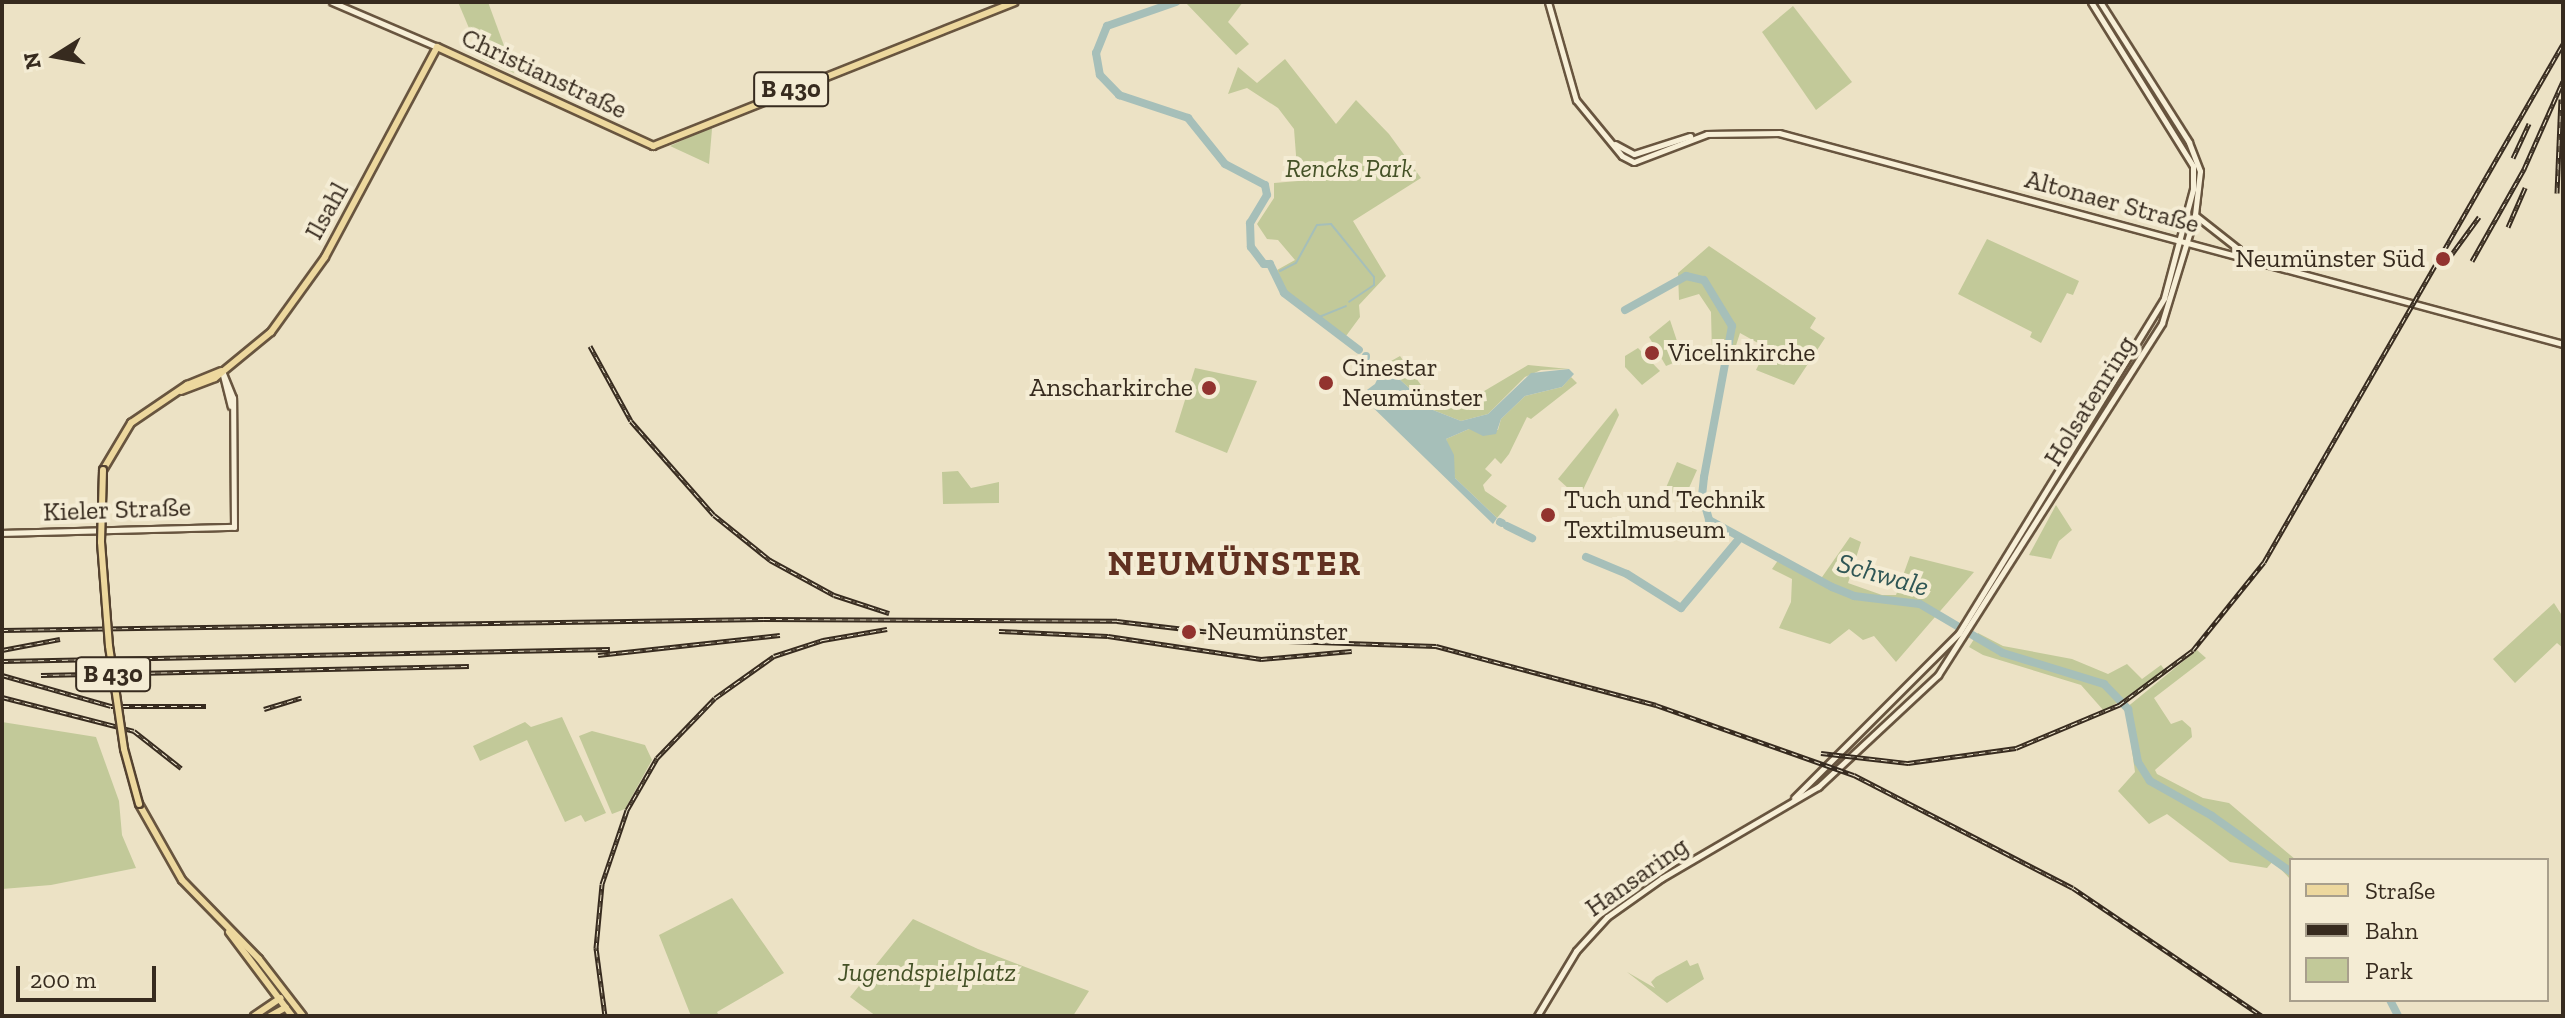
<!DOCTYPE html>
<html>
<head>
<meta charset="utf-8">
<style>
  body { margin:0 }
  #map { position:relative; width:2565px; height:1018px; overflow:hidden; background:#ece2c5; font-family:"Zilla Slab",serif }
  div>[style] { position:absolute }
  .green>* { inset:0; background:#c2c999 }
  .water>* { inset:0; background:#a6bfb9 }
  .stream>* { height:2px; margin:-1px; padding:0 1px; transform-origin:1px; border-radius:1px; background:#a6bfb9 }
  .river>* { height:8px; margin:-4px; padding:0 4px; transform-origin:4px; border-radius:4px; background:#a6bfb9 }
  .roads { filter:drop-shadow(2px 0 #68553f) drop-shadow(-2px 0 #68553f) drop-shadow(0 2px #68553f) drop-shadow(0 -2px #68553f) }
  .secondary>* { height:5px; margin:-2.5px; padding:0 2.5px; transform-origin:2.5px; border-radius:2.5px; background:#f7efd7 }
  .primary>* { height:6px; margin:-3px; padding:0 3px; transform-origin:3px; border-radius:3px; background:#edd89e }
  .rail>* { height:5px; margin-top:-2.5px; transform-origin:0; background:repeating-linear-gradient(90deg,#f4ecd4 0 6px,#372b1f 0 12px); box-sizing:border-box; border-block:2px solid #372b1f }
  .bridges { filter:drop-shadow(2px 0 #544230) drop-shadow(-2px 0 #544230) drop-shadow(0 2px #544230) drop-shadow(0 -2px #544230) }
  .primary-bridge>* { height:6px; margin:-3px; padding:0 3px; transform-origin:3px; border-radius:3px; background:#edd89e }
  .dots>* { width:22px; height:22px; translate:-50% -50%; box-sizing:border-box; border:4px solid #f4ecd4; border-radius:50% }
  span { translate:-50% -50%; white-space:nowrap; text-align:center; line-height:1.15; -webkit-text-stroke:8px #f4ecd4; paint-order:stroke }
  .shield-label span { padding:2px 6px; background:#f4ecd4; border:2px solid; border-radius:6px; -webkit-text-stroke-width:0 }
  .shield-label { font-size:24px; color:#372b1f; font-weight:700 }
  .street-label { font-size:26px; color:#372b1f }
  .park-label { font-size:26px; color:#455227; font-style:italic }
  .poi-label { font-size:26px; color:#372b1f }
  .right { translate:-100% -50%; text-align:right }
  .left { translate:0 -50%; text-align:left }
  .water-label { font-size:28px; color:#2f5655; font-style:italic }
  .district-label { font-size:34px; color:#613121; font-weight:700; letter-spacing:2px }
  .frame { position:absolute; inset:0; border:4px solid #372b1f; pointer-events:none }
  .legend { position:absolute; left:2289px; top:858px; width:260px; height:144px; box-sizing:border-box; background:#f4ecd4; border:2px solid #a89f8c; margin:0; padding:10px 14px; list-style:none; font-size:24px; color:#372b1f }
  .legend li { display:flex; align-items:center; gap:16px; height:40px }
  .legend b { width:40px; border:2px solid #a89f8c }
  .north { position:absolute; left:16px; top:16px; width:80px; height:80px; -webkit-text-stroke:6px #f4ecd4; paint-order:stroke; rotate:259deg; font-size:22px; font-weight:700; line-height:32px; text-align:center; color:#372b1f }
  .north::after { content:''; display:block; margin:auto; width:28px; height:36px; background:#372b1f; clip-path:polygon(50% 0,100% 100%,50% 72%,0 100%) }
  .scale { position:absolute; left:16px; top:966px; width:140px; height:36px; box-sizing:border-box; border:4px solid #372b1f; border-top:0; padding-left:10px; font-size:24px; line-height:28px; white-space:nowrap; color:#372b1f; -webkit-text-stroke:6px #f4ecd4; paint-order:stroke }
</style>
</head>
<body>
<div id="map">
  <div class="green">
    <div style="clip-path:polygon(458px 2px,488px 2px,514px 73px,482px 59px)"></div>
    <div style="clip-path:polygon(1185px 2px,1243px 2px,1228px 22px,1249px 44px,1236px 55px)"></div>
    <div style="clip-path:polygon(1793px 6px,1852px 82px,1816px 110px,1762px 32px)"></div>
    <div style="clip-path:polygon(1285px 59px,1336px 124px,1356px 100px,1389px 134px,1421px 178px,1353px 221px,1386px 276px,1359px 305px,1360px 317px,1346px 336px,1308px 314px,1286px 291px,1277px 270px,1295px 260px,1278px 240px,1267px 239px,1257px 224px,1274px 198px,1274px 183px,1298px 181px,1294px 129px,1278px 108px,1247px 88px,1228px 94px,1238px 67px,1257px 83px)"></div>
    <div style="clip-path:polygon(712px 129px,709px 164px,670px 146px,711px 127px)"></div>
    <div style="clip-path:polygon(1987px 239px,2079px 281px,2073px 295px,2067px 293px,2041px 343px,2030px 337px,2032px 332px,1958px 294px)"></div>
    <div style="clip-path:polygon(1709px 246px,1816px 318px,1810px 328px,1825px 338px,1794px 385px,1756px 370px,1767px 348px,1740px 333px,1732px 358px,1712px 353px,1711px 312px,1699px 294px,1679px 300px,1678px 273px)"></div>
    <div style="clip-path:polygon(1670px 320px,1683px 359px,1666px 366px,1649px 337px)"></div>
    <div style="clip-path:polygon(1638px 348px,1660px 371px,1642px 385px,1625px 367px,1625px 356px)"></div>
    <div style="clip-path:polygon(1400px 356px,1434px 403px,1458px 393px,1464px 403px,1528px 365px,1569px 369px,1541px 370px,1525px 377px,1488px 414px,1461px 421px,1433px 410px,1384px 365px)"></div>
    <div style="clip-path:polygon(1195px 368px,1257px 381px,1227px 453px,1175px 432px)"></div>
    <div style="clip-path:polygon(1571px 377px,1577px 383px,1531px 419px,1527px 417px,1509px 454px,1501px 464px,1495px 458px,1485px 469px,1492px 475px,1483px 485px,1485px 491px,1507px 506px,1497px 518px,1455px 478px,1446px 439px,1469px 429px,1498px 430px,1501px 419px,1525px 396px,1562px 387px)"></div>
    <div style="clip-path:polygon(1616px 408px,1619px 415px,1579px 498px,1558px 479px)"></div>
    <div style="clip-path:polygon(1677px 462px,1697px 470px,1684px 499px,1665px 490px)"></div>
    <div style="clip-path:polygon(958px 471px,971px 488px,999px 482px,999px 503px,943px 504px,942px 472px)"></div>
    <div style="clip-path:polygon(2056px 505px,2072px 530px,2059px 541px,2051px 559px,2029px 555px)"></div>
    <div style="clip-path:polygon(1850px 537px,1861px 542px,1848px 583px,1882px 595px,1896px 595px,1910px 556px,1974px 572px,1896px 662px,1874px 636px,1863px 640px,1849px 629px,1830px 644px,1779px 628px,1791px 602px,1792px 579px,1772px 569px,1779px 559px,1820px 580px)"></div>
    <div style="clip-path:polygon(2554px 603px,2563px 617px,2563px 648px,2557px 643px,2515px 683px,2493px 659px)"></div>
    <div style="clip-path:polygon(1978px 633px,2003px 646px,2072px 659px,2108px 674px,2127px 664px,2142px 679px,2161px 665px,2166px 672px,2104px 711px,2081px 685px,1983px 655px,1969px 647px)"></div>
    <div style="clip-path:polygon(2197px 650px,2206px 658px,2154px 698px,2171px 724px,2182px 720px,2191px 728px,2192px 737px,2155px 770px,2157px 774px,2203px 798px,2229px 803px,2296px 860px,2291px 860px,2291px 880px,2273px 861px,2267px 868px,2230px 862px,2167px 814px,2149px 824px,2118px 791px,2135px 772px,2126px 708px)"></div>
    <div style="clip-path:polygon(562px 717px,606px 813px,585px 822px,581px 815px,565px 822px,527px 740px,480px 761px,473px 746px,525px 722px,531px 727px)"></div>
    <div style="clip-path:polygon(2px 722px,96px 737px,119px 801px,122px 835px,136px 868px,51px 885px,2px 889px)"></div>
    <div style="clip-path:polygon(592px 731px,645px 745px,652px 760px,625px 809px,612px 814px,579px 736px)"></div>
    <div style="clip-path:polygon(732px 898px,784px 973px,717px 1012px,719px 1016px,691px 1016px,659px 935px)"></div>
    <div style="clip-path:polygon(913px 919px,978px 949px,1089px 991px,1073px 1016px,876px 1016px,850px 997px)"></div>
    <div style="clip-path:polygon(1687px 960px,1690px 966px,1698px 963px,1704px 979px,1667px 1003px,1627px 972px,1655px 988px,1651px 982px,1656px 977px)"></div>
  </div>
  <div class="water">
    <div style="clip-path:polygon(1384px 365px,1433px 410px,1461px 421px,1488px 414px,1531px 373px,1569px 369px,1574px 374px,1562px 387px,1525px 396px,1501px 419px,1496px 434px,1483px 436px,1469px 429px,1446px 439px,1454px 455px,1455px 478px,1497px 518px,1493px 524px,1360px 395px,1375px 384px)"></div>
  </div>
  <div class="stream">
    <div style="left:1280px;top:271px;width:18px;rotate:-27deg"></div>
    <div style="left:1296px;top:263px;width:43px;rotate:-61.1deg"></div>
    <div style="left:1317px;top:225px;width:14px;rotate:-4deg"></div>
    <div style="left:1331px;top:224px;width:68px;rotate:50.9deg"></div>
    <div style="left:1374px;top:277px;width:8px;rotate:90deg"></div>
    <div style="left:1374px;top:285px;width:30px;rotate:146deg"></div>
    <div style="left:1319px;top:317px;width:29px;rotate:-22deg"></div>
  </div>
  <div class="river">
    <div style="left:1176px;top:2px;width:73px;rotate:160.8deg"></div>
    <div style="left:1107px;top:26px;width:29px;rotate:112deg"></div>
    <div style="left:1096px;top:53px;width:22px;rotate:80deg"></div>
    <div style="left:1100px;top:75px;width:28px;rotate:46deg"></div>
    <div style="left:1119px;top:95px;width:73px;rotate:18.4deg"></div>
    <div style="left:1188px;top:118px;width:59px;rotate:51.2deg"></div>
    <div style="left:1225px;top:164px;width:45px;rotate:27.7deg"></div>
    <div style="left:1265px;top:185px;width:10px;rotate:79deg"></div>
    <div style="left:1267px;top:195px;width:33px;rotate:121deg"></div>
    <div style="left:1250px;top:223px;width:24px;rotate:88deg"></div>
    <div style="left:1251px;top:247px;width:21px;rotate:53deg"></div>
    <div style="left:1264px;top:264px;width:6px"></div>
    <div style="left:1270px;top:264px;width:32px;rotate:64deg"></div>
    <div style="left:1284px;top:293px;width:94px;rotate:37.2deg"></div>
    <div style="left:1625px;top:310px;width:70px;rotate:-29.1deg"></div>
    <div style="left:1686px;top:276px;width:18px;rotate:13deg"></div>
    <div style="left:1704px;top:280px;width:54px;rotate:58.7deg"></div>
    <div style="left:1732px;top:326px;width:154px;rotate:100.5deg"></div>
    <div style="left:1704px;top:477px;width:18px;rotate:96deg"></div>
    <div style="left:1702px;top:495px;width:26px;rotate:74deg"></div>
    <div style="left:1709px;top:520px;width:140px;rotate:28.6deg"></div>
    <div style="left:1832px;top:587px;width:24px;rotate:22deg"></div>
    <div style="left:1854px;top:596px;width:66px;rotate:6.9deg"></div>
    <div style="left:1920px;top:604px;width:96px;rotate:30.6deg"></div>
    <div style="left:2003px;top:653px;width:106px;rotate:17.1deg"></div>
    <div style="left:2104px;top:684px;width:35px;rotate:46deg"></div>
    <div style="left:2128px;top:709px;width:54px;rotate:79.3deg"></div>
    <div style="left:2138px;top:762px;width:22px;rotate:58deg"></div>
    <div style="left:2150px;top:781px;width:71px;rotate:29.4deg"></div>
    <div style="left:2212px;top:816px;width:97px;rotate:35.3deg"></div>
    <div style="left:1366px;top:356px;width:1px;rotate:90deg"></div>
    <div style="left:1500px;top:522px;width:2px;rotate:27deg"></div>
    <div style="left:1507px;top:526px;width:28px;rotate:26deg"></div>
    <div style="left:1586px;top:557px;width:44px;rotate:22.5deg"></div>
    <div style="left:1627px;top:574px;width:64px;rotate:32.2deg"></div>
    <div style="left:1681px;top:608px;width:89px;rotate:-50deg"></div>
    <div style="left:2390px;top:1000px;width:18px;rotate:63deg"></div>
  </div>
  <div class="roads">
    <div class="secondary">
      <div style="left:332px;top:2px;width:114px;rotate:23.2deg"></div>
      <div style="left:1548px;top:2px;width:102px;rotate:74.1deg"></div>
      <div style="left:1576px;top:100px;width:72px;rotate:50.6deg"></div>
      <div style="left:1622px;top:156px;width:13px;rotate:27deg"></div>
      <div style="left:1615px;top:144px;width:21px;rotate:28deg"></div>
      <div style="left:1634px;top:154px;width:59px;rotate:-17.8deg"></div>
      <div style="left:1634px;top:162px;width:78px;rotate:-21deg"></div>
      <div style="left:1707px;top:134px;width:72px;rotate:-0.8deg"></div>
      <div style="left:1779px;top:133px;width:812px;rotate:15.06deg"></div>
      <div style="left:2195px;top:215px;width:71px;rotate:38.2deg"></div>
      <div style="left:222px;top:371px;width:36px;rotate:76deg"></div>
      <div style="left:2px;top:533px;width:232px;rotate:-1.5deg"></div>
      <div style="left:234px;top:527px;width:129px;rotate:-90.4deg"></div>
      <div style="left:233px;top:398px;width:29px;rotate:-112deg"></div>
      <div style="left:1794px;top:798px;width:233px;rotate:-45deg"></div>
      <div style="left:1959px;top:633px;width:393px;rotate:-58.5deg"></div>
      <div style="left:2164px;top:298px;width:113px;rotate:-75.1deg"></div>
      <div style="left:2193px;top:189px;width:23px;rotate:-90deg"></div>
      <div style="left:2193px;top:166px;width:193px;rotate:-121.9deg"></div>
      <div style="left:1537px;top:1016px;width:76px;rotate:-59deg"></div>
      <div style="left:1576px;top:951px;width:46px;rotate:-47.6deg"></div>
      <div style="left:1607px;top:917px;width:67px;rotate:-35.3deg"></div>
      <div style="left:1662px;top:878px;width:181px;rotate:-30.3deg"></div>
      <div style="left:1818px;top:787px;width:164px;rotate:-43deg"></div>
      <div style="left:1938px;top:675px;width:417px;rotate:-57.5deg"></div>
      <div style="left:2162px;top:323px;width:113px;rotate:-73deg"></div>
      <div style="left:2195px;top:215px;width:44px;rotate:-83.5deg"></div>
      <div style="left:2200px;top:171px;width:31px;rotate:-111deg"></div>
      <div style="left:2189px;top:142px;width:166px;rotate:-122.4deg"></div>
    </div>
    <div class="primary">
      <div style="left:181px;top:391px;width:36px;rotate:-21deg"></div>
      <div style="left:215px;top:378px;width:72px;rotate:-39.4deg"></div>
      <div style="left:271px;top:332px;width:92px;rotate:-54.2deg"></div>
      <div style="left:325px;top:257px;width:238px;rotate:-61.9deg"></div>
      <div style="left:437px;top:47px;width:238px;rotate:24.6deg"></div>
      <div style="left:653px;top:146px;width:389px;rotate:-21.7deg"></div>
      <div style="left:103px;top:470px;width:55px;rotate:-59.2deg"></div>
      <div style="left:131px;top:423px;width:68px;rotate:-34.2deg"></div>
      <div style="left:187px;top:385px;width:37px;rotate:-22deg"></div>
      <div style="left:139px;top:804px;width:87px;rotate:60.5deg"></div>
      <div style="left:182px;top:880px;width:110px;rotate:45.7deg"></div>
      <div style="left:259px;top:959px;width:72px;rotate:52.3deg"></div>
      <div style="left:229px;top:932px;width:105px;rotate:53.1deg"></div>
      <div style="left:254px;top:1016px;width:32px;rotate:-34deg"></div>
      <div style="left:270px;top:1016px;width:18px;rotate:-29deg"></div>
    </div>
  </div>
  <div class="rail">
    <div style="left:2513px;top:158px;width:38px;rotate:-65deg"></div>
    <div style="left:2557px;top:193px;width:94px;rotate:-87.6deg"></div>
    <div style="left:2508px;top:227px;width:43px;rotate:-66.4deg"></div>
    <div style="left:2449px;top:258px;width:51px;rotate:-53.8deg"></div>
    <div style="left:2472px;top:261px;width:106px;rotate:-60.5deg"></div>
    <div style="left:2524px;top:169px;width:96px;rotate:-66.1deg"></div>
    <div style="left:590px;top:346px;width:85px;rotate:61.3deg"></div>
    <div style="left:631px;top:421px;width:125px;rotate:48.6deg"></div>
    <div style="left:714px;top:515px;width:72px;rotate:38.8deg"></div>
    <div style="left:770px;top:560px;width:73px;rotate:28.7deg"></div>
    <div style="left:834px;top:595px;width:58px;rotate:18.1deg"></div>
    <div style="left:2px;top:630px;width:762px;rotate:-0.83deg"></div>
    <div style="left:764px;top:619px;width:353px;rotate:0.3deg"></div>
    <div style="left:1117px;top:621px;width:172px;rotate:6.7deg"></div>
    <div style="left:1288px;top:641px;width:148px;rotate:1.9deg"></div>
    <div style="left:1436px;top:646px;width:228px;rotate:15deg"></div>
    <div style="left:1656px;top:705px;width:210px;rotate:19.5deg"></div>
    <div style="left:1854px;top:775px;width:246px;rotate:27.3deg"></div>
    <div style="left:2073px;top:888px;width:228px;rotate:34.1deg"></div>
    <div style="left:999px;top:631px;width:109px;rotate:2.6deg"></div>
    <div style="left:1108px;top:636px;width:155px;rotate:8.5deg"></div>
    <div style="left:1261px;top:659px;width:91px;rotate:-5deg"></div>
    <div style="left:2px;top:650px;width:59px;rotate:-10.7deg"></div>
    <div style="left:598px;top:655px;width:183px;rotate:-6.3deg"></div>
    <div style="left:2px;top:661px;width:608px;rotate:-1.13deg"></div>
    <div style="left:2px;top:675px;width:113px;rotate:15.9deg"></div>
    <div style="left:111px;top:706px;width:95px"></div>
    <div style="left:41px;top:675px;width:428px;rotate:-1.2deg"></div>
    <div style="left:2px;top:697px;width:136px;rotate:14.4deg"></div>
    <div style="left:134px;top:731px;width:60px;rotate:38.2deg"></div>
    <div style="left:264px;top:709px;width:39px;rotate:-17deg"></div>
    <div style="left:1821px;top:753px;width:88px;rotate:6.6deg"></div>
    <div style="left:1908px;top:763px;width:109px;rotate:-7.9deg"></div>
    <div style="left:2016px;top:748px;width:112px;rotate:-22.7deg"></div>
    <div style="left:2119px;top:705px;width:92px;rotate:-36.6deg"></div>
    <div style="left:2193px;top:650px;width:113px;rotate:-51.1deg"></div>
    <div style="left:2264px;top:562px;width:598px;rotate:-60.01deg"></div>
    <div style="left:605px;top:1016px;width:69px;rotate:-97.5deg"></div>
    <div style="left:596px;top:948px;width:64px;rotate:-84.6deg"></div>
    <div style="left:602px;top:884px;width:78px;rotate:-71.3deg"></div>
    <div style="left:627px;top:810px;width:60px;rotate:-60deg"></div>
    <div style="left:657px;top:758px;width:83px;rotate:-46deg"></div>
    <div style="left:715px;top:698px;width:72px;rotate:-35.4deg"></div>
    <div style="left:774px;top:656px;width:52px;rotate:-18.1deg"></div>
    <div style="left:823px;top:640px;width:65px;rotate:-9.8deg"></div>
  </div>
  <div class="bridges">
    <div class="primary-bridge">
      <div style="left:103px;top:470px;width:72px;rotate:91.6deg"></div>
      <div style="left:101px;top:542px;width:104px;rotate:85.6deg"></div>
      <div style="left:109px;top:646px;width:104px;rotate:81.7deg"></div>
      <div style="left:124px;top:749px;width:57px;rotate:74.7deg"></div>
    </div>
  </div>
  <div class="dots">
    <div style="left:2443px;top:259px;background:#92332f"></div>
    <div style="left:1652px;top:353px;background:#92332f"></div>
    <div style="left:1326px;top:383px;background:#92332f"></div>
    <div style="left:1209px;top:388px;background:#92332f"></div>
    <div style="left:1548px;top:515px;background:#92332f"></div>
    <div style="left:1189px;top:632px;background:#92332f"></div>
  </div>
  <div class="shield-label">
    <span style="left:791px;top:89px">B 430</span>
    <span style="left:113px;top:674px">B 430</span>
  </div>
  <div class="street-label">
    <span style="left:544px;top:74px;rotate:25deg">Christianstraße</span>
    <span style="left:2112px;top:202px;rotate:15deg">Altonaer Straße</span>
    <span style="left:327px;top:211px;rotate:-61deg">Ilsahl</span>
    <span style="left:2090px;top:401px;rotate:-58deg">Holsatenring</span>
    <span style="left:117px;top:510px;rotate:-2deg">Kieler Straße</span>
    <span style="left:1637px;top:877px;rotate:-35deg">Hansaring</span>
  </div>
  <div class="park-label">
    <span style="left:1349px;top:169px">Rencks Park</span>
    <span style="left:927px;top:973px">Jugendspielplatz</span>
  </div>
  <div class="poi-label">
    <span class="right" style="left:2425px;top:259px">Neumünster Süd</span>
    <span class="left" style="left:1668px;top:353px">Vicelinkirche</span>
    <span class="left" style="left:1342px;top:383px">Cinestar<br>Neumünster</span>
    <span class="right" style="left:1193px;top:388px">Anscharkirche</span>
    <span class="left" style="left:1564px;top:515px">Tuch und Technik<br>Textilmuseum</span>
    <span class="left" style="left:1207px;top:632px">Neumünster</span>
  </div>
  <div class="water-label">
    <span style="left:1883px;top:575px;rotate:16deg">Schwale</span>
  </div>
  <div class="district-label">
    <span style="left:1235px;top:564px">NEUMÜNSTER</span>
  </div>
  <div class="frame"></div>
  <ul class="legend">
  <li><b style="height:10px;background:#edd89e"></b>Straße</li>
  <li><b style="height:10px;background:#372b1f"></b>Bahn</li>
  <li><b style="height:22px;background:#c2c999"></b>Park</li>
  </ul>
  <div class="north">N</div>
  <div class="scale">200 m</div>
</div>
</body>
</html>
